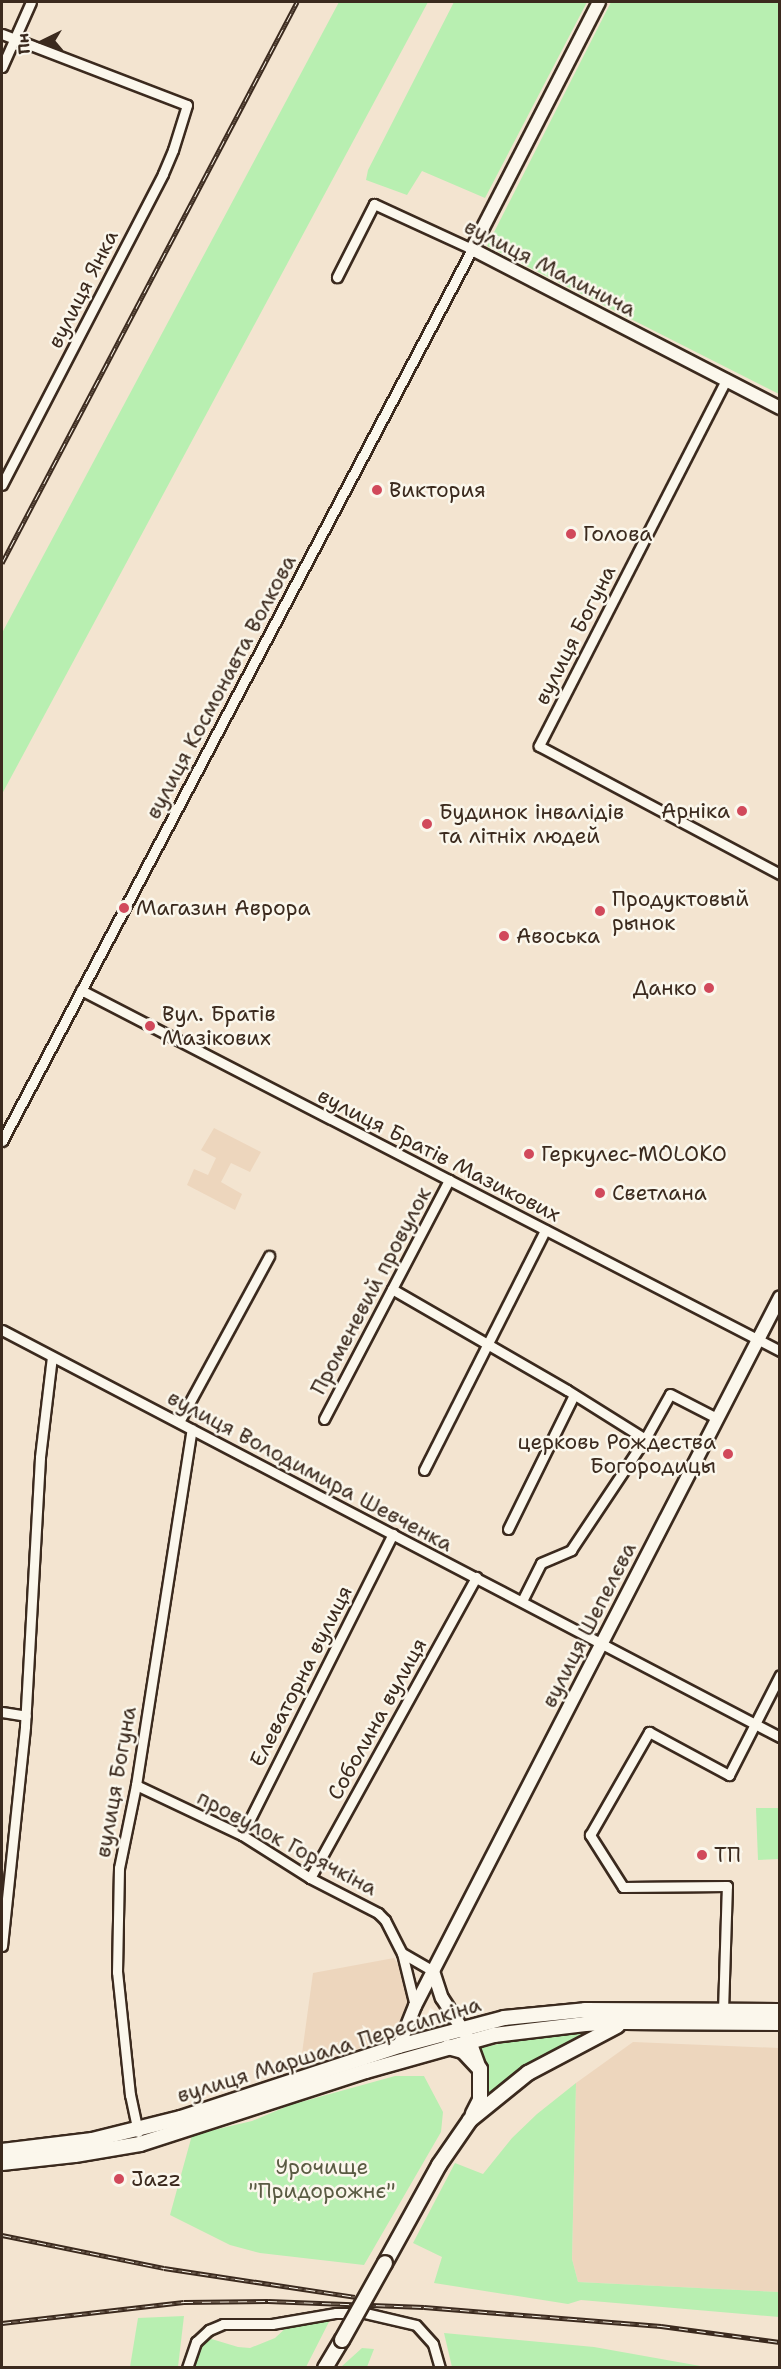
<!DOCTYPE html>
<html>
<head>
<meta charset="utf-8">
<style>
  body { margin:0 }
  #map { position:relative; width:781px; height:2369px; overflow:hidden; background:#f3e4d0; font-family:"Shantell Sans",sans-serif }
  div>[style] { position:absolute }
  .built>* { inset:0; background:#edd6bd }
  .green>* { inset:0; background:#b8efb1 }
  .roads { filter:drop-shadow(2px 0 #3b2a1e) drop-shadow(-2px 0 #3b2a1e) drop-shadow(0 2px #3b2a1e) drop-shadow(0 -2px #3b2a1e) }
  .minor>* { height:9px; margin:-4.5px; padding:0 4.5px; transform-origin:4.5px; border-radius:4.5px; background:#fbf7ec }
  .tertiary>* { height:12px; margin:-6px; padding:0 6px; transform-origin:6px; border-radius:6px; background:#fbf7ec }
  .secondary>* { height:14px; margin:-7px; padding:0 7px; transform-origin:7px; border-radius:7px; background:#fbf7ec }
  .rail>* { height:5px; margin-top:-2.5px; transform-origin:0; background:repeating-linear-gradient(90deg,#fbf7ec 0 9px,#3b2a1e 0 18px); box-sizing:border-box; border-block:2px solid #3b2a1e }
  .bridges { filter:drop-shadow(2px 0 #3b2a1e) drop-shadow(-2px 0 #3b2a1e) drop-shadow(0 2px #3b2a1e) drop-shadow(0 -2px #3b2a1e) }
  .secondary-bridge>* { height:14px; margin:-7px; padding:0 7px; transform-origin:7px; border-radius:7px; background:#fbf7ec }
  .dots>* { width:16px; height:16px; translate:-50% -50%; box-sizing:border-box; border:3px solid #fbf7ec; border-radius:50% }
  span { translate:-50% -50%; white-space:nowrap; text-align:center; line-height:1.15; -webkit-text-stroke:5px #fbf7ec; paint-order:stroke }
  .street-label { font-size:21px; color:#3b2a1e }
  .poi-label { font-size:21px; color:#3b2a1e }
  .left { translate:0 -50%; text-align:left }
  .right { translate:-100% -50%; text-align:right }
  .park-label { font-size:21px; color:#5a5b43 }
  .frame { position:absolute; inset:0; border:3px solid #3b2a1e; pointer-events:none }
  .north { position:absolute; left:12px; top:12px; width:60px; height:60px; -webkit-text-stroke:4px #fbf7ec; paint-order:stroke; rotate:265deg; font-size:16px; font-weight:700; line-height:24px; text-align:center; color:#3b2a1e }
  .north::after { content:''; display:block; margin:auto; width:21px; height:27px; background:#3b2a1e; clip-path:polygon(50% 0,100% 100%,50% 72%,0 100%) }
</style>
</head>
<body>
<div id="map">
  <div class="built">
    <div style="clip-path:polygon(214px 1128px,261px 1152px,250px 1172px,231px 1163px,221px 1182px,242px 1194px,235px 1210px,187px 1185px,194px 1169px,208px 1175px,216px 1158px,201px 1150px)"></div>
    <div style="clip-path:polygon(394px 1958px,414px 1990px,396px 2036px,300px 2068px,313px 1973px)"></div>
    <div style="clip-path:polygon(633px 2042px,779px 2048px,779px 2292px,578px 2282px,572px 2259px,576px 2083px)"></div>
  </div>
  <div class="green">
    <div style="clip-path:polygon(339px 2px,428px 2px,2px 794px,2px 633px)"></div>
    <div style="clip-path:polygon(454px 2px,587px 2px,485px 198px,422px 171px,407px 195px,366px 180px,368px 170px)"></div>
    <div style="clip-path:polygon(611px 2px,779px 2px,779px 394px,487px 246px)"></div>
    <div style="clip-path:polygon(756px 1808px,779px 1808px,779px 1859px,758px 1860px)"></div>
    <div style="clip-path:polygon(589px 2032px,527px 2065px,489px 2095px,486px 2064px,480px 2048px,536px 2036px)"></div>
    <div style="clip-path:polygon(395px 2076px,424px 2076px,443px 2112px,441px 2132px,364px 2265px,260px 2253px,230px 2245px,170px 2215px,192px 2135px,252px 2121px,290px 2105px)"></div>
    <div style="clip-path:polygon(576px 2083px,572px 2259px,578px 2282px,779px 2292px,779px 2317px,581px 2300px,568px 2304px,434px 2283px,442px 2257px,413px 2243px,455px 2163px,483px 2174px,512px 2138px,537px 2114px)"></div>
    <div style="clip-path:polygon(184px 2316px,178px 2367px,130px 2367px,138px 2318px)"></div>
    <div style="clip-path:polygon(332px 2316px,306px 2367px,194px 2368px,195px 2356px,205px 2337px,238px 2347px,250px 2348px,275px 2338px,288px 2326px,298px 2321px)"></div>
    <div style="clip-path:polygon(444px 2333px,594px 2347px,706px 2367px,452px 2367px)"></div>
    <div style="clip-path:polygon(362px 2348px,374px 2349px,367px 2367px,341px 2367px)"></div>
  </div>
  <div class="roads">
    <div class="minor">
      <div style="left:2px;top:34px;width:198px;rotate:21deg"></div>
      <div style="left:187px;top:105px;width:47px;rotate:107.3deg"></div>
      <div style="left:173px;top:150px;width:26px;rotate:113deg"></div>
      <div style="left:163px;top:174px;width:350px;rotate:117.4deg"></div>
      <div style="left:2px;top:67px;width:71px;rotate:-66deg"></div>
      <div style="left:726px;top:380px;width:411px;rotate:117.1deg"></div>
      <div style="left:539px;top:746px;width:273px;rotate:28deg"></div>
      <div style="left:81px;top:990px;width:787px;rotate:27.31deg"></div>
      <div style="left:2px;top:1141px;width:1008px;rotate:-62.21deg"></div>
      <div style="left:472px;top:249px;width:108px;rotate:-155.3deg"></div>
      <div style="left:374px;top:204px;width:82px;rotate:116.9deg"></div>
      <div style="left:392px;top:1289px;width:202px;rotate:30deg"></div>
      <div style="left:567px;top:1390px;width:92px;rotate:32.1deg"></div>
      <div style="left:2px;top:1330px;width:878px;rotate:27.62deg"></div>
      <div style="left:324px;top:1419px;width:270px;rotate:-62.4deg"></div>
      <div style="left:179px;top:1422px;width:189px;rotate:-61.5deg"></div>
      <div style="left:424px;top:1470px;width:269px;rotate:-63.2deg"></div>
      <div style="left:508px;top:1529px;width:149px;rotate:-63.8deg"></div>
      <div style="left:522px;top:1601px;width:42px;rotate:-63.4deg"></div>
      <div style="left:541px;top:1563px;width:33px;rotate:-23deg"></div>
      <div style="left:571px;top:1550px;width:133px;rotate:-56.3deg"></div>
      <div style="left:645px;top:1439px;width:51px;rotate:-60.9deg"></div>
      <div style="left:670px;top:1394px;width:53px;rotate:27.1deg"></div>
      <div style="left:2px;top:1712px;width:24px;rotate:9deg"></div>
      <div style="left:136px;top:1785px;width:117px;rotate:25.3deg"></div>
      <div style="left:242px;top:1835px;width:80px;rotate:32.3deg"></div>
      <div style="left:310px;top:1878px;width:76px;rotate:27.2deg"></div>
      <div style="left:378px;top:1913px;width:10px;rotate:45deg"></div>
      <div style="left:385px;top:1920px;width:37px;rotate:63deg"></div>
      <div style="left:402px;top:1953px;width:55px;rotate:76.2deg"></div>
      <div style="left:242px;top:1835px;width:337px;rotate:-63.4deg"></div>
      <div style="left:310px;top:1878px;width:344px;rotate:-61.1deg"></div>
      <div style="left:2px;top:1946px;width:221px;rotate:-84deg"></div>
      <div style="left:25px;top:1726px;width:269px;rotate:-86.8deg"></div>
      <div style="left:40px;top:1457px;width:101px;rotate:-83.2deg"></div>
      <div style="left:402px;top:1953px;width:36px;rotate:30deg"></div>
      <div style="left:723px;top:2011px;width:125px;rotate:-88.2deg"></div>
      <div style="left:727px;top:1886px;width:104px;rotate:179.4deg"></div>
      <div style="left:623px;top:1887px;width:62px;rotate:-122.4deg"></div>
      <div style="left:590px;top:1835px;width:119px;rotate:-60.2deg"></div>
      <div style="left:649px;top:1732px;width:91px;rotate:28.3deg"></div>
      <div style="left:729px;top:1775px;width:112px;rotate:-63deg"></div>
      <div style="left:138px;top:2132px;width:38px;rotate:-102deg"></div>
      <div style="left:130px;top:2095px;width:124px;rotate:-96deg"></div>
      <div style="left:117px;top:1972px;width:104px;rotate:-88.9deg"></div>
      <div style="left:119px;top:1868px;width:85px;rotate:-78.4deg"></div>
      <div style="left:136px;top:1785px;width:360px;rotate:-81.1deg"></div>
      <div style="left:187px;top:2368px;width:28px;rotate:-71deg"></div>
      <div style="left:196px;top:2342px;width:18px;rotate:-43deg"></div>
      <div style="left:209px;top:2330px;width:15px;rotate:-23deg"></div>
      <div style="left:223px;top:2324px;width:49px"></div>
      <div style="left:272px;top:2324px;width:65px;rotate:-9.8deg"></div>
      <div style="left:336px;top:2313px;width:29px"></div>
      <div style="left:365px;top:2313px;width:52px;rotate:13.2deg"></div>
      <div style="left:416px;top:2325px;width:25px;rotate:48deg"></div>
      <div style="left:433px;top:2344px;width:25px;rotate:74deg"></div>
    </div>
    <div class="tertiary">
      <div style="left:599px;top:2px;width:278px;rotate:117.2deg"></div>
      <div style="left:472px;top:249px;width:347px;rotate:27.3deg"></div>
      <div style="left:433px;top:1971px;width:28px;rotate:72deg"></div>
      <div style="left:442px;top:1998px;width:51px;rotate:56.9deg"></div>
      <div style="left:470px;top:2041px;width:30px;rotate:70deg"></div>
      <div style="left:399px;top:2046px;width:43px;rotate:-68.2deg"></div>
      <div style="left:415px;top:2006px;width:797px;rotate:-62.76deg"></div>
    </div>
    <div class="secondary">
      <div style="left:448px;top:2047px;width:16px;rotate:15deg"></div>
      <div style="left:463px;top:2051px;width:25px;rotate:47deg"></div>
      <div style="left:480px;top:2069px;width:31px;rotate:90deg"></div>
      <div style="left:480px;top:2100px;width:16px;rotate:117deg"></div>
      <div style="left:2px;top:2151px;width:91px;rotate:-7deg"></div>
      <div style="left:92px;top:2140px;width:92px;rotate:-13.9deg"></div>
      <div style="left:181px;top:2118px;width:230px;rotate:-18.3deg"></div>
      <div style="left:399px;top:2046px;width:109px;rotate:-14.9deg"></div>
      <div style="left:504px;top:2018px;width:81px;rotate:-5.6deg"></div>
      <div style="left:585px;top:2010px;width:195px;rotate:0.3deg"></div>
      <div style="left:2px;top:2163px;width:73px;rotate:-6.3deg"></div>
      <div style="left:75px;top:2155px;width:66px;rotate:-9.6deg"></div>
      <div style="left:140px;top:2144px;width:237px;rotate:-17.9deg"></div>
      <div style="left:366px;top:2071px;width:133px;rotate:-15.7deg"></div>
      <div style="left:494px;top:2035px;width:92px;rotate:-6.9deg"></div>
      <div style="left:585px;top:2024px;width:39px;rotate:-3deg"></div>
      <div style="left:624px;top:2022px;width:156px;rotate:0.4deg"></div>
      <div style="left:385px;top:2263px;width:112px;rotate:-61.1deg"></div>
      <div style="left:439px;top:2165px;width:55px;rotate:-55.4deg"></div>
      <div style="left:470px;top:2120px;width:75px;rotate:-39deg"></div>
      <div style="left:528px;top:2073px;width:101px;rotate:-27.8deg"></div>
      <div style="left:325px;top:2368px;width:33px;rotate:-59deg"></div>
    </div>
  </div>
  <div class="rail">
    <div style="left:2px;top:563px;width:634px;rotate:-62.26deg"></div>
    <div style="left:2px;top:2235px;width:165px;rotate:11.5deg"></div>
    <div style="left:164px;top:2268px;width:193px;rotate:8.6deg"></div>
    <div style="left:2px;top:2323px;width:183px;rotate:-6.6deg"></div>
    <div style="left:184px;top:2302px;width:84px;rotate:-0.7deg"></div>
    <div style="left:268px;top:2301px;width:156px;rotate:2.2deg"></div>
    <div style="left:424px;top:2307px;width:238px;rotate:4.6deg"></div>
    <div style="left:661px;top:2326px;width:120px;rotate:7.7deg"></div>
  </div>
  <div class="bridges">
    <div class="secondary-bridge">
      <div style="left:342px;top:2340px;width:88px;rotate:-60.8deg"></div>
    </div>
  </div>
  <div class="dots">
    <div style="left:377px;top:490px;background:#d1495b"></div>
    <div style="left:571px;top:534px;background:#d1495b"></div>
    <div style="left:742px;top:811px;background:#d1495b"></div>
    <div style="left:427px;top:824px;background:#d1495b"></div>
    <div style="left:124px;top:908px;background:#d1495b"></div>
    <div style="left:600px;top:911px;background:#d1495b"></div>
    <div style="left:504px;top:936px;background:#d1495b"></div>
    <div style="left:709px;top:988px;background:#d1495b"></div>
    <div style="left:150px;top:1026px;background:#d1495b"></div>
    <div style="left:529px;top:1154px;background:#d1495b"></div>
    <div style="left:600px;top:1193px;background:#d1495b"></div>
    <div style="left:728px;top:1454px;background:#d1495b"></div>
    <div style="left:702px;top:1855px;background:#d1495b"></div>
    <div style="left:119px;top:2179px;background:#d1495b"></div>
  </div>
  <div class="street-label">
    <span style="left:550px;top:268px;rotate:27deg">вулиця Малинича</span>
    <span style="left:83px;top:289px;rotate:-63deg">вулиця Янка</span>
    <span style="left:575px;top:635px;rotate:-63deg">вулиця Богуна</span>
    <span style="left:221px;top:687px;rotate:-62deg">вулиця Космонавта Волкова</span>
    <span style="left:439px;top:1155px;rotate:27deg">вулиця Братів Мазикових</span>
    <span style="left:371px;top:1291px;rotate:-62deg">Променевий провулок</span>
    <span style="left:310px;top:1471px;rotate:28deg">вулиця Володимира Шевченка</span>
    <span style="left:589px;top:1625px;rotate:-63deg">вулиця Шепелєва</span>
    <span style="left:301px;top:1676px;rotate:-63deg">Елеваторна вулиця</span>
    <span style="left:377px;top:1719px;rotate:-61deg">Соболина вулиця</span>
    <span style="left:116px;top:1782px;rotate:-80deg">вулиця Богуна</span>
    <span style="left:287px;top:1843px;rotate:28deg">провулок Горячкіна</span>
    <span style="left:329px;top:2050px;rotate:-17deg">вулиця Маршала Пересипкіна</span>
  </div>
  <div class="poi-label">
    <span class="left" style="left:389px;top:490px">Виктория</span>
    <span class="left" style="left:583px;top:534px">Голова</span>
    <span class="right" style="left:730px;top:811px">Арніка</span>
    <span class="left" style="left:439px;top:824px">Будинок інвалідів<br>та літніх людей</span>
    <span class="left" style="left:612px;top:911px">Продуктовый<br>рынок</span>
    <span class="left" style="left:136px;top:908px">Магазин Аврора</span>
    <span class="left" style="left:516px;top:936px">Авоська</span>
    <span class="right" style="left:697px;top:988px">Данко</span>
    <span class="left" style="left:162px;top:1026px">Вул. Братів<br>Мазікових</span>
    <span class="left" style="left:541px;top:1154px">Геркулес-MOLOKO</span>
    <span class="left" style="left:612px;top:1193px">Светлана</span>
    <span class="right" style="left:716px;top:1454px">церковь Рождества<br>Богородицы</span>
    <span class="left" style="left:714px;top:1855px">ТП</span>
    <span class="left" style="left:131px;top:2179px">Jazz</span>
  </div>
  <div class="park-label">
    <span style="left:322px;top:2179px">Урочище<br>"Придорожнє"</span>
  </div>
  <div class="frame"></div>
  <div class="north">Пн</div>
</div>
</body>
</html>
